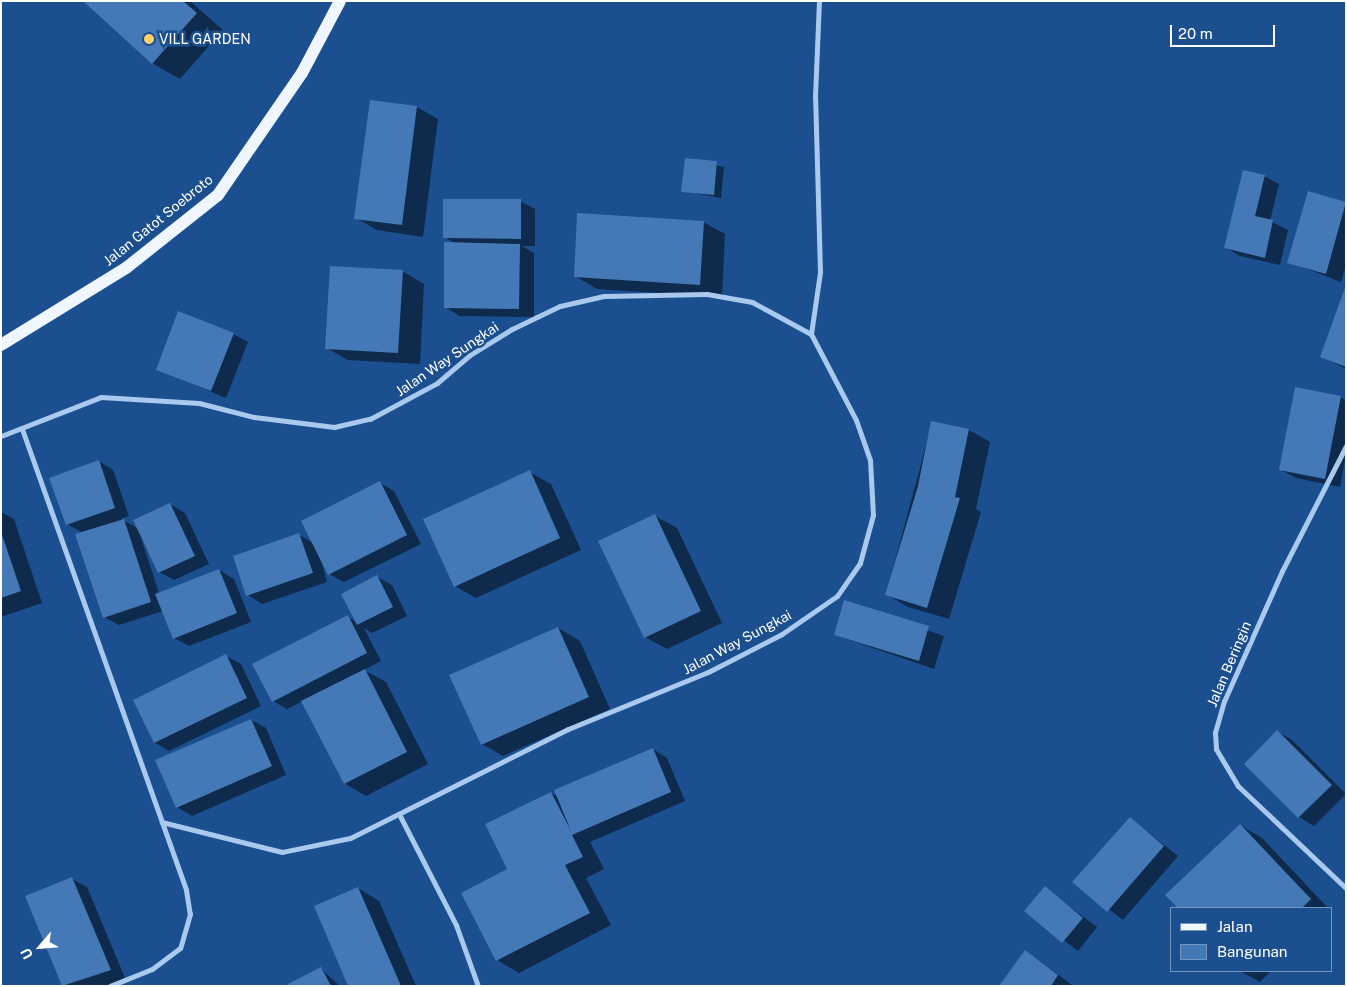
<!DOCTYPE html>
<html>
<head>
<meta charset="utf-8">
<style>
  body { margin:0 }
  #map { position:relative; width:1347px; height:987px; overflow:hidden; background:#1b4f8f; font-family:"Public Sans",sans-serif }
  div>[style] { position:absolute }
  .shadow>* { inset:0; background:#0007 }
  .building>* { inset:0; background:#4478b7 }
  .minor>* { height:5px; margin:-2.5px; padding:0 2.5px; transform-origin:2.5px; border-radius:2.5px; background:#a9c9ee }
  .primary>* { height:12px; margin:-6px; padding:0 6px; transform-origin:6px; border-radius:6px; background:#f0f6ff }
  .dots>* { width:14px; height:14px; translate:-50% -50%; box-sizing:border-box; border:2px solid #1b4f8f; border-radius:50% }
  span { translate:-50% -50%; white-space:nowrap; text-align:center; line-height:1.15; -webkit-text-stroke:5px #1b4f8f; paint-order:stroke }
  .poi-label { font-size:14px; color:#fff }
  .left { translate:0 -50%; text-align:left }
  .street-label { font-size:14px; color:#fff }
  .frame { position:absolute; inset:0; border:2px solid #fff; pointer-events:none }
  .legend { position:absolute; left:1170px; top:907px; width:162px; height:65px; box-sizing:border-box; background:#1b4f8f; border:1px solid #7695bc; margin:0; padding:6px 9px; list-style:none; font-size:15px; color:#fff }
  .legend li { display:flex; align-items:center; gap:10px; height:25px }
  .legend b { width:25px; border:1px solid #7695bc }
  .north { position:absolute; left:15px; top:922px; width:50px; height:50px; -webkit-text-stroke:4px #1b4f8f; paint-order:stroke; rotate:243deg; font-size:14px; font-weight:700; line-height:20px; text-align:center; color:#fff }
  .north::after { content:''; display:block; margin:auto; width:18px; height:22px; background:#fff; clip-path:polygon(50% 0,100% 100%,50% 72%,0 100%) }
  .scale { position:absolute; left:1170px; top:25px; width:105px; height:22px; box-sizing:border-box; border:2px solid #fff; border-top:0; padding-left:6px; font-size:15px; line-height:18px; white-space:nowrap; color:#fff; -webkit-text-stroke:4px #1b4f8f; paint-order:stroke }
</style>
</head>
<body>
<div id="map">
  <div class="shadow">
    <div style="clip-path:polygon(84px 1px,190px 1px,223px 30px,180px 79px,152px 63px)"></div>
    <div style="clip-path:polygon(417px 107px,438px 119px,423px 237px,377px 230px,356px 218px)"></div>
    <div style="clip-path:polygon(686px 160px,724px 167px,721px 198px,683px 191px)"></div>
    <div style="clip-path:polygon(1264px 176px,1279px 184px,1270px 221px,1288px 230px,1280px 265px,1240px 256px,1225px 247px)"></div>
    <div style="clip-path:polygon(1308px 192px,1346px 203px,1346px 266px,1341px 282px,1289px 262px)"></div>
    <div style="clip-path:polygon(520px 201px,535px 209px,535px 246px,522px 246px,534px 253px,534px 317px,460px 316px,445px 307px,456px 244px,445px 237px)"></div>
    <div style="clip-path:polygon(703px 222px,725px 234px,722px 297px,597px 289px,575px 276px)"></div>
    <div style="clip-path:polygon(402px 271px,424px 284px,420px 364px,348px 360px,327px 348px)"></div>
    <div style="clip-path:polygon(1346px 288px,1346px 369px,1321px 356px)"></div>
    <div style="clip-path:polygon(233px 334px,248px 342px,226px 398px,157px 369px)"></div>
    <div style="clip-path:polygon(1340px 397px,1346px 400px,1346px 454px,1340px 487px,1296px 478px,1281px 470px)"></div>
    <div style="clip-path:polygon(932px 423px,969px 430px,990px 442px,976px 509px,981px 512px,949px 619px,908px 607px,886px 594px)"></div>
    <div style="clip-path:polygon(99px 461px,113px 470px,129px 516px,121px 519px,139px 529px,170px 504px,185px 513px,209px 564px,174px 580px,159px 572px,141px 538px,159px 593px,219px 570px,234px 579px,251px 622px,189px 646px,174px 638px,163px 611px,119px 625px,104px 617px,83px 533px,67px 524px)"></div>
    <div style="clip-path:polygon(529px 472px,551px 484px,581px 550px,476px 598px,455px 586px)"></div>
    <div style="clip-path:polygon(380px 483px,394px 491px,421px 544px,344px 582px,329px 574px,320px 556px,327px 582px,262px 604px,248px 595px,299px 535px,313px 543px)"></div>
    <div style="clip-path:polygon(1px 512px,14px 519px,42px 603px,1px 617px)"></div>
    <div style="clip-path:polygon(655px 516px,677px 528px,722px 623px,667px 649px,645px 637px)"></div>
    <div style="clip-path:polygon(377px 577px,392px 585px,407px 616px,372px 633px,364px 628px,381px 661px,364px 670px,386px 682px,428px 764px,366px 796px,344px 783px,303px 701px,287px 709px,273px 701px,348px 617px,356px 622px)"></div>
    <div style="clip-path:polygon(845px 602px,944px 636px,934px 669px,835px 635px)"></div>
    <div style="clip-path:polygon(558px 628px,580px 641px,610px 709px,503px 756px,482px 744px)"></div>
    <div style="clip-path:polygon(226px 656px,241px 664px,261px 706px,169px 751px,154px 742px)"></div>
    <div style="clip-path:polygon(251px 720px,266px 728px,286px 775px,192px 816px,177px 807px)"></div>
    <div style="clip-path:polygon(1278px 732px,1292px 740px,1346px 794px,1314px 826px,1299px 817px,1246px 764px)"></div>
    <div style="clip-path:polygon(653px 749px,667px 758px,685px 801px,590px 842px,604px 869px,586px 878px,611px 925px,519px 973px,497px 960px,462px 894px,509px 869px,551px 793px,558px 797px)"></div>
    <div style="clip-path:polygon(1130px 818px,1178px 856px,1123px 920px,1074px 882px)"></div>
    <div style="clip-path:polygon(1240px 825px,1262px 838px,1328px 908px,1180px 908px,1167px 895px)"></div>
    <div style="clip-path:polygon(72px 879px,87px 887px,125px 978px,106px 986px,64px 986px,27px 897px)"></div>
    <div style="clip-path:polygon(358px 888px,379px 901px,416px 986px,349px 986px)"></div>
    <div style="clip-path:polygon(1045px 888px,1097px 927px,1078px 951px,1026px 911px)"></div>
    <div style="clip-path:polygon(1025px 952px,1040px 961px,1072px 985px,1000px 986px)"></div>
    <div style="clip-path:polygon(321px 969px,340px 986px,290px 986px)"></div>
    <div style="clip-path:polygon(1240px 971px,1271px 971px,1260px 982px)"></div>
  </div>
  <div class="building">
    <div style="clip-path:polygon(83px 1px,183px 1px,197px 13px,152px 64px)"></div>
    <div style="clip-path:polygon(370px 100px,417px 106px,402px 225px,354px 219px)"></div>
    <div style="clip-path:polygon(685px 158px,717px 161px,714px 195px,681px 192px)"></div>
    <div style="clip-path:polygon(1243px 170px,1265px 175px,1255px 216px,1273px 220px,1265px 258px,1224px 248px)"></div>
    <div style="clip-path:polygon(1308px 191px,1346px 202px,1326px 274px,1287px 263px)"></div>
    <div style="clip-path:polygon(443px 199px,521px 199px,521px 239px,443px 238px)"></div>
    <div style="clip-path:polygon(577px 213px,704px 221px,700px 285px,574px 277px)"></div>
    <div style="clip-path:polygon(444px 242px,520px 244px,519px 309px,444px 308px)"></div>
    <div style="clip-path:polygon(330px 266px,403px 270px,398px 353px,325px 349px)"></div>
    <div style="clip-path:polygon(1346px 285px,1346px 367px,1320px 357px)"></div>
    <div style="clip-path:polygon(178px 311px,234px 333px,211px 391px,156px 370px)"></div>
    <div style="clip-path:polygon(1295px 387px,1341px 396px,1325px 479px,1279px 470px)"></div>
    <div style="clip-path:polygon(931px 421px,969px 429px,955px 497px,960px 498px,927px 608px,885px 595px,918px 486px)"></div>
    <div style="clip-path:polygon(99px 460px,115px 508px,66px 525px,49px 478px)"></div>
    <div style="clip-path:polygon(530px 470px,560px 538px,454px 587px,423px 519px)"></div>
    <div style="clip-path:polygon(380px 481px,407px 535px,328px 575px,301px 521px)"></div>
    <div style="clip-path:polygon(170px 503px,195px 556px,158px 573px,133px 520px)"></div>
    <div style="clip-path:polygon(655px 514px,701px 611px,644px 638px,598px 541px)"></div>
    <div style="clip-path:polygon(124px 519px,151px 602px,103px 618px,75px 534px)"></div>
    <div style="clip-path:polygon(1px 532px,21px 591px,1px 598px)"></div>
    <div style="clip-path:polygon(299px 533px,313px 573px,246px 596px,233px 556px)"></div>
    <div style="clip-path:polygon(219px 569px,237px 613px,173px 639px,155px 594px)"></div>
    <div style="clip-path:polygon(377px 575px,393px 607px,357px 625px,341px 594px)"></div>
    <div style="clip-path:polygon(844px 600px,929px 626px,919px 661px,834px 635px)"></div>
    <div style="clip-path:polygon(348px 615px,367px 653px,272px 702px,252px 664px)"></div>
    <div style="clip-path:polygon(558px 627px,589px 697px,481px 745px,449px 675px)"></div>
    <div style="clip-path:polygon(226px 654px,247px 698px,154px 743px,133px 700px)"></div>
    <div style="clip-path:polygon(365px 669px,407px 752px,344px 784px,301px 701px)"></div>
    <div style="clip-path:polygon(251px 719px,272px 766px,176px 808px,155px 760px)"></div>
    <div style="clip-path:polygon(1277px 730px,1332px 785px,1298px 818px,1244px 764px)"></div>
    <div style="clip-path:polygon(653px 748px,671px 792px,572px 835px,583px 857px,565px 865px,590px 913px,496px 961px,461px 893px,507px 869px,485px 824px,551px 792px,571px 831px,554px 790px)"></div>
    <div style="clip-path:polygon(1130px 817px,1164px 846px,1107px 912px,1072px 882px)"></div>
    <div style="clip-path:polygon(1240px 824px,1311px 899px,1302px 908px,1178px 908px,1165px 895px)"></div>
    <div style="clip-path:polygon(72px 877px,111px 970px,62px 986px,25px 896px)"></div>
    <div style="clip-path:polygon(1045px 886px,1083px 918px,1062px 943px,1024px 911px)"></div>
    <div style="clip-path:polygon(358px 887px,401px 986px,348px 986px,314px 906px)"></div>
    <div style="clip-path:polygon(1025px 950px,1058px 975px,1051px 986px,999px 986px)"></div>
    <div style="clip-path:polygon(321px 967px,331px 986px,289px 986px,288px 984px)"></div>
  </div>
  <div class="minor">
    <div style="left:811px;top:334px;width:63px;rotate:-81.7deg"></div>
    <div style="left:820px;top:272px;width:176px;rotate:-91.6deg"></div>
    <div style="left:815px;top:96px;width:95px;rotate:-87.6deg"></div>
    <div style="left:22px;top:429px;width:489px;rotate:70.4deg"></div>
    <div style="left:186px;top:890px;width:24px;rotate:81deg"></div>
    <div style="left:190px;top:914px;width:35px;rotate:106deg"></div>
    <div style="left:180px;top:948px;width:35px;rotate:143deg"></div>
    <div style="left:152px;top:969px;width:45px;rotate:158deg"></div>
    <div style="left:1px;top:436px;width:107px;rotate:-21.3deg"></div>
    <div style="left:101px;top:397px;width:98px;rotate:3.5deg"></div>
    <div style="left:199px;top:403px;width:57px;rotate:14.3deg"></div>
    <div style="left:254px;top:417px;width:81px;rotate:7.1deg"></div>
    <div style="left:334px;top:427px;width:37px;rotate:-13deg"></div>
    <div style="left:370px;top:419px;width:76px;rotate:-28.2deg"></div>
    <div style="left:437px;top:383px;width:43px;rotate:-40.3deg"></div>
    <div style="left:470px;top:355px;width:49px;rotate:-31.8deg"></div>
    <div style="left:512px;top:329px;width:53px;rotate:-25.6deg"></div>
    <div style="left:560px;top:306px;width:45px;rotate:-12.8deg"></div>
    <div style="left:604px;top:296px;width:103px;rotate:-1.1deg"></div>
    <div style="left:707px;top:294px;width:46px;rotate:10.1deg"></div>
    <div style="left:752px;top:302px;width:67px;rotate:28.5deg"></div>
    <div style="left:811px;top:334px;width:97px;rotate:62.4deg"></div>
    <div style="left:856px;top:420px;width:42px;rotate:70.7deg"></div>
    <div style="left:870px;top:460px;width:55px;rotate:86.9deg"></div>
    <div style="left:873px;top:515px;width:50px;rotate:105.2deg"></div>
    <div style="left:860px;top:563px;width:40px;rotate:124.9deg"></div>
    <div style="left:837px;top:596px;width:67px;rotate:145.4deg"></div>
    <div style="left:782px;top:634px;width:83px;rotate:152.8deg"></div>
    <div style="left:708px;top:672px;width:151px;rotate:157.8deg"></div>
    <div style="left:568px;top:729px;width:244px;rotate:153.4deg"></div>
    <div style="left:350px;top:838px;width:69px;rotate:168.4deg"></div>
    <div style="left:282px;top:852px;width:124px;rotate:-166deg"></div>
    <div style="left:1346px;top:446px;width:140px;rotate:117.1deg"></div>
    <div style="left:1282px;top:571px;width:142px;rotate:114deg"></div>
    <div style="left:1224px;top:701px;width:33px;rotate:106deg"></div>
    <div style="left:1215px;top:733px;width:16px;rotate:86deg"></div>
    <div style="left:1216px;top:749px;width:43px;rotate:59.3deg"></div>
    <div style="left:1238px;top:786px;width:149px;rotate:43.4deg"></div>
    <div style="left:400px;top:816px;width:123px;rotate:62.8deg"></div>
    <div style="left:456px;top:925px;width:65px;rotate:70.2deg"></div>
  </div>
  <div class="primary">
    <div style="left:1px;top:345px;width:147px;rotate:-31.6deg"></div>
    <div style="left:126px;top:268px;width:117px;rotate:-38.4deg"></div>
    <div style="left:218px;top:195px;width:148px;rotate:-55.5deg"></div>
    <div style="left:302px;top:73px;width:81px;rotate:-62.2deg"></div>
  </div>
  <div class="dots">
    <div style="left:149px;top:39px;background:#ffd166"></div>
  </div>
  <div class="poi-label">
    <span class="left" style="left:159px;top:39px">VILL GARDEN</span>
  </div>
  <div class="street-label">
    <span style="left:158px;top:220px;rotate:-39deg">Jalan Gatot Soebroto</span>
    <span style="left:447px;top:359px;rotate:-34deg">Jalan Way Sungkai</span>
    <span style="left:737px;top:642px;rotate:-28deg">Jalan Way Sungkai</span>
    <span style="left:1229px;top:664px;rotate:-67deg">Jalan Beringin</span>
  </div>
  <div class="frame"></div>
  <ul class="legend">
  <li><b style="height:6px;background:#f0f6ff"></b>Jalan</li>
  <li><b style="height:14px;background:#4478b7"></b>Bangunan</li>
  </ul>
  <div class="north">U</div>
  <div class="scale">20 m</div>
</div>
</body>
</html>
